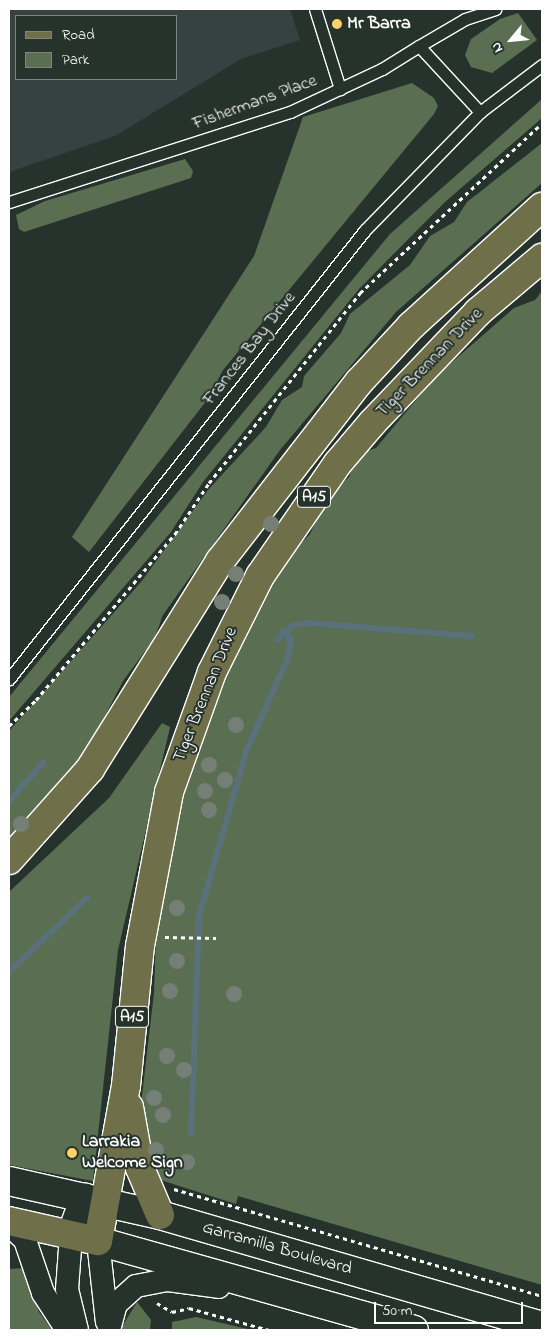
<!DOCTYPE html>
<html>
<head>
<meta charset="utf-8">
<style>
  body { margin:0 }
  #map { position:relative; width:551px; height:1339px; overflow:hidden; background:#26332d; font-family:"Indie Flower",sans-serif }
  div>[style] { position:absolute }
  .built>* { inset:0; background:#364141 }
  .green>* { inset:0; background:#5a6e52 }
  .stream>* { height:6px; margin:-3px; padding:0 3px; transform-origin:3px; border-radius:3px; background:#5a717c }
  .path>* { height:3px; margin-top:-1.5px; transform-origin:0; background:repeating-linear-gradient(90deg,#fff 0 4px,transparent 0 8px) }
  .roads { filter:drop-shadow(1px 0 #fff) drop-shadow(-1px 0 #fff) drop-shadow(0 1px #fff) drop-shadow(0 -1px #fff) }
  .service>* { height:11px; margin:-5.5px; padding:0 5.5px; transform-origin:5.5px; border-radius:5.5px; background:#26332d }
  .minor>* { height:22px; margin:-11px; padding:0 11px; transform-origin:11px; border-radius:11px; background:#26332d }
  .tertiary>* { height:28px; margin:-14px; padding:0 14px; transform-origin:14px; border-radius:14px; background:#26332d }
  .primary>* { height:28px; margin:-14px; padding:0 14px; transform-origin:14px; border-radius:14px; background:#6f704a }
  .trees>* { width:16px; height:16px; margin:-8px; border-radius:50%; background:#757f76 }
  .dots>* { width:14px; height:14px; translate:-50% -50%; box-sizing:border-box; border:2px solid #26332d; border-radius:50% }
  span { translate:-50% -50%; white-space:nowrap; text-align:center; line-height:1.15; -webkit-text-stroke:4px #26332d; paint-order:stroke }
  .shield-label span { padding:1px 4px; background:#26332d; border:1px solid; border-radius:4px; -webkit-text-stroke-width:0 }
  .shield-label { font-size:16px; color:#fff; font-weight:700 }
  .poi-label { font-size:18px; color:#fff; font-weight:700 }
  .left { translate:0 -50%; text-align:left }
  .street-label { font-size:18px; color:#fff }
  .frame { position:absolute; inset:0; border:10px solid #fff; pointer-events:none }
  .legend { position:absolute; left:15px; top:15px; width:162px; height:65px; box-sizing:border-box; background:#26332d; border:1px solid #7d8581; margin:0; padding:6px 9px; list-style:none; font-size:15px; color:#fff }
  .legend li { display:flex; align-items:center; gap:10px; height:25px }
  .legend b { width:25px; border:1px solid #7d8581 }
  .north { position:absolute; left:486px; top:15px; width:50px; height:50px; -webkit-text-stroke:4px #26332d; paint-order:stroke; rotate:242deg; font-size:14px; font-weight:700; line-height:20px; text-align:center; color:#fff }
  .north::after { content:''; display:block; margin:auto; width:18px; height:22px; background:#fff; clip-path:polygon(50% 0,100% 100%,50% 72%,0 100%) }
  .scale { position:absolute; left:374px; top:1302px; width:149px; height:22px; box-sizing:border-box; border:2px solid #fff; border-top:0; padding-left:6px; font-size:15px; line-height:18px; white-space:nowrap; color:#fff; -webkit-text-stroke:4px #26332d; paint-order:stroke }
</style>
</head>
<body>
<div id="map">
  <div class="built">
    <div style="clip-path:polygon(evenodd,9px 9px,290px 9px,300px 40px,241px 59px,115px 136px,9px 172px,9px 9px,16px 16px,176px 16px,176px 79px,16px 79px,16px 16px)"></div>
  </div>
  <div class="green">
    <div style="clip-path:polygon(518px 13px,537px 40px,492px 73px,471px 67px,465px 55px,471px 39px,500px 19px)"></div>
    <div style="clip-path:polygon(412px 83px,434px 98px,438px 106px,434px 114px,223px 370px,207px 400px,89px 552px,72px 537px,254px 256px,303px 117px)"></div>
    <div style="clip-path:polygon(542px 99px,542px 118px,445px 202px,359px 289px,203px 482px,171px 532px,9px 721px,9px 697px,390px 234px)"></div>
    <div style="clip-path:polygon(542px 143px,542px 183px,396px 312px,280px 450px,163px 615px,154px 639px,123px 681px,82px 760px,9px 842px,9px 731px,141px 582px,208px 490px,266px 427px,282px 400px,302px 387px,304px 376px,341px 333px,350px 314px,410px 265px,430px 236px,454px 222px,467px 202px)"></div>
    <div style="clip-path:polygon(185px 159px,193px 171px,191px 178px,24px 232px,19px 229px,16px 215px,45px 201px)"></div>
    <div style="clip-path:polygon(542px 291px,542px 1285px,238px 1196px,236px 1204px,151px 1177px,140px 1113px,154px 993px,157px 908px,181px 794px,202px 727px,247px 625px,282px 563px,310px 534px,328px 496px,349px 477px,358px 454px,376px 448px,436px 376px,514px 308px,535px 300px)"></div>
    <div style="clip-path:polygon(162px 723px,170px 727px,118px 950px,93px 1181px,9px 1165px,9px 892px,109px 798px)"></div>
    <div style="clip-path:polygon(24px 1268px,39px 1312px,52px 1330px,9px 1330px,9px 1269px)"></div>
    <div style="clip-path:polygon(137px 1302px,151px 1320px,150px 1330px,120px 1330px)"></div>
    <div style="clip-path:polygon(196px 1317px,252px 1330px,172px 1330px,172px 1322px)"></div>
  </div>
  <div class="stream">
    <div style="left:277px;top:640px;width:22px;rotate:-43deg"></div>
    <div style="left:293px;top:625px;width:17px;rotate:-7deg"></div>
    <div style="left:310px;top:623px;width:162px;rotate:4.6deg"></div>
    <div style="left:9px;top:801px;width:52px;rotate:-48.1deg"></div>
    <div style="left:9px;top:972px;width:108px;rotate:-43.5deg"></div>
    <div style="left:191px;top:1133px;width:217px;rotate:-87.9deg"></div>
    <div style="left:199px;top:916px;width:171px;rotate:-74deg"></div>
    <div style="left:246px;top:752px;width:101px;rotate:-66deg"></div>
    <div style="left:287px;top:660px;width:20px;rotate:-79deg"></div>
    <div style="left:291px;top:640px;width:12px;rotate:-132deg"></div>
  </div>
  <div class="path">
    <div style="left:9px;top:726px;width:37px;rotate:-44deg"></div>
    <div style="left:36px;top:700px;width:217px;rotate:-50.1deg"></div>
    <div style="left:175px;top:534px;width:61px;rotate:-56.3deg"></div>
    <div style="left:209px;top:483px;width:243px;rotate:-51.5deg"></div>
    <div style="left:360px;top:293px;width:249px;rotate:-43deg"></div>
    <div style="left:165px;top:937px;width:51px;rotate:1.1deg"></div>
    <div style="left:174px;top:1189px;width:383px;rotate:16.2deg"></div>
    <div style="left:157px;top:1303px;width:17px;rotate:31deg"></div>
    <div style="left:172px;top:1312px;width:17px;rotate:-13deg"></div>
    <div style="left:189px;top:1308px;width:83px;rotate:15.4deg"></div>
  </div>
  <div class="roads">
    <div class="service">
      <div style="left:315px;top:9px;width:84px;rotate:72.6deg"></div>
      <div style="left:419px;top:46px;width:53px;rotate:-30.4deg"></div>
      <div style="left:465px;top:19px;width:32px;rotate:-18deg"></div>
      <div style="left:9px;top:202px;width:295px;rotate:-17.8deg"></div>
      <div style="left:290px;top:112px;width:102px;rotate:-25.1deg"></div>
      <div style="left:382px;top:69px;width:44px;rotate:-31.9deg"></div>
      <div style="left:419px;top:46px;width:90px;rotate:47.3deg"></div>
      <div style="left:9px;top:679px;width:573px;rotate:-51.59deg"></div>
      <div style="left:365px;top:230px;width:165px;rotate:-45.7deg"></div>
      <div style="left:480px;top:112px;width:78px;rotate:-37.2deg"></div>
    </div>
    <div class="minor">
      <div style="left:9px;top:1225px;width:22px;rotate:43deg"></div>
      <div style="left:25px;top:1240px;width:56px;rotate:71.2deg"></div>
      <div style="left:43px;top:1293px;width:44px;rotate:57deg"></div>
      <div style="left:71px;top:1235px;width:54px;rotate:94.2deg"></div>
      <div style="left:67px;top:1289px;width:42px;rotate:76.3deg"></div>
      <div style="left:98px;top:1241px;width:81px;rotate:83.7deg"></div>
      <div style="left:109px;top:1330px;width:27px;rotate:-75deg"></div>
      <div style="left:116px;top:1304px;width:27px;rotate:-42deg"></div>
      <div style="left:136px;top:1286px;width:33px;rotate:-11deg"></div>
      <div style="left:168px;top:1280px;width:51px;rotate:7.8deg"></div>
    </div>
    <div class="tertiary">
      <div style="left:9px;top:1181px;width:155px;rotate:12.7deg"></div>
      <div style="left:160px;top:1215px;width:398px;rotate:16.2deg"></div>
      <div style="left:71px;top:1235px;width:40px;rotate:-69.8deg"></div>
      <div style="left:98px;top:1241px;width:328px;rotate:15.7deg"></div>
    </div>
    <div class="primary">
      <div style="left:9px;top:860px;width:122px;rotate:-48.3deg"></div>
      <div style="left:90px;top:769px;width:245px;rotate:-58deg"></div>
      <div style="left:220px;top:561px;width:227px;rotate:-52.2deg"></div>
      <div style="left:359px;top:382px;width:76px;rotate:-47.1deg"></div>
      <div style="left:411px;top:326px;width:177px;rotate:-42.3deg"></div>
      <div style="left:129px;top:1107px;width:62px;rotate:79.8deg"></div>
      <div style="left:140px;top:1168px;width:51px;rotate:66.9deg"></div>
      <div style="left:9px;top:1221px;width:91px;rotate:12.7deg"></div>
      <div style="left:98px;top:1241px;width:158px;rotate:-79.8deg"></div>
      <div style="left:126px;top:1086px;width:141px;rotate:-84.3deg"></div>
      <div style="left:140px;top:946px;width:157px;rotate:-79.3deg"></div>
      <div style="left:169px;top:792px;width:127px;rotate:-70.3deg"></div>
      <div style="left:212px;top:672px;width:107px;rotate:-63.4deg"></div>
      <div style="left:260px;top:576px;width:137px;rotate:-55.4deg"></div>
      <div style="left:338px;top:463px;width:54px;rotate:-49.5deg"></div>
      <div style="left:373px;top:422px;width:152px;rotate:-46.3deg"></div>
      <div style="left:478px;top:312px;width:84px;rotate:-40.2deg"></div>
    </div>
  </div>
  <div class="trees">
    <div style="left:271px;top:524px"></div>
    <div style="left:236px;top:574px"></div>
    <div style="left:222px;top:602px"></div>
    <div style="left:236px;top:725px"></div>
    <div style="left:209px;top:765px"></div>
    <div style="left:225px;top:780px"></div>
    <div style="left:205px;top:791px"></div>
    <div style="left:209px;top:810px"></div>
    <div style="left:21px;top:824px"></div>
    <div style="left:177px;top:908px"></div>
    <div style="left:177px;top:961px"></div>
    <div style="left:170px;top:991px"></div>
    <div style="left:234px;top:994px"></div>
    <div style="left:167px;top:1056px"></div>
    <div style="left:184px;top:1070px"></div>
    <div style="left:154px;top:1098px"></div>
    <div style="left:163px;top:1115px"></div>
    <div style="left:156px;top:1150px"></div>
    <div style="left:187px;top:1162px"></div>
  </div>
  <div class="dots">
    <div style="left:337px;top:24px;background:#ffd166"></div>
    <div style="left:72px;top:1153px;background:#ffd166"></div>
  </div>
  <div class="shield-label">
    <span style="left:314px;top:497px">A15</span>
    <span style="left:132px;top:1017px">A15</span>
  </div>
  <div class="poi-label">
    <span class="left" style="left:347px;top:24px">Mr Barra</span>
    <span class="left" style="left:82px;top:1153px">Larrakia<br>Welcome Sign</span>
  </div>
  <div class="street-label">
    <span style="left:255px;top:103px;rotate:-20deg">Fishermans Place</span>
    <span style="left:250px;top:349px;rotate:-52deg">Frances Bay Drive</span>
    <span style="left:430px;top:363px;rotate:-46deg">Tiger Brennan Drive</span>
    <span style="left:206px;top:695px;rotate:-68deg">Tiger Brennan Drive</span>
    <span style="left:277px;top:1249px;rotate:16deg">Garramilla Boulevard</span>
  </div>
  <div class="frame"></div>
  <ul class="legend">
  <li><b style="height:6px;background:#6f704a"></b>Road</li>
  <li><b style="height:14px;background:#5a6e52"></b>Park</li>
  </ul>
  <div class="north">N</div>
  <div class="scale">50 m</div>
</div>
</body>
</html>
